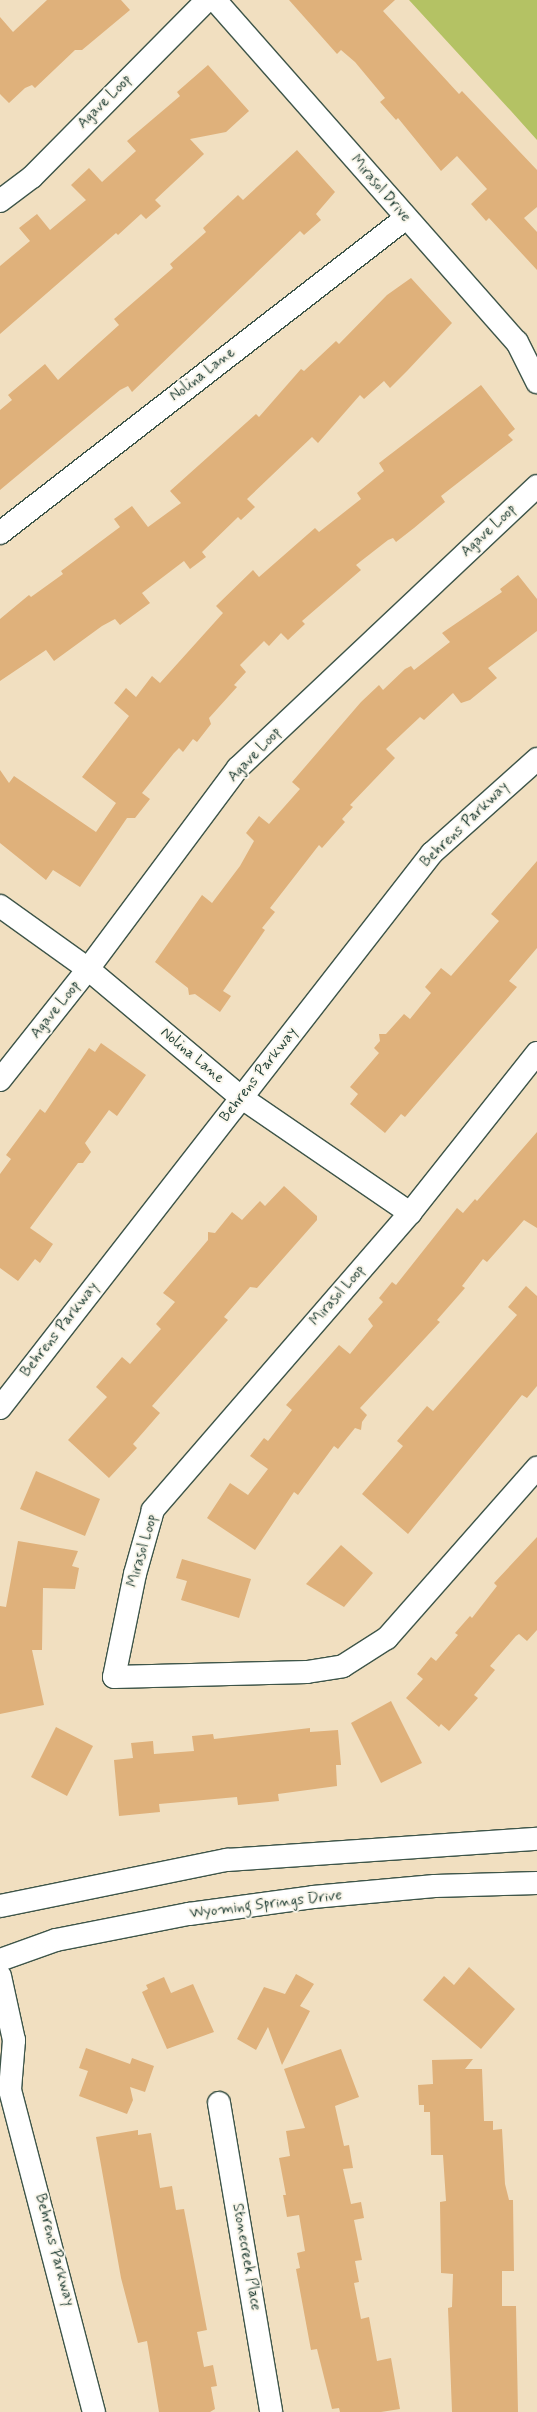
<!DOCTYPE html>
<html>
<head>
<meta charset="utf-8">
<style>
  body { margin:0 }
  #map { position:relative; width:537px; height:2412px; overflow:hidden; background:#f1dfc0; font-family:Mynerve,sans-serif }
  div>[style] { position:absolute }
  .green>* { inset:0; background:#b4c264 }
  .building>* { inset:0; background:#dfb17b }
  .roads { filter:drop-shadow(1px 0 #3e5549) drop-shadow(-1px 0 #3e5549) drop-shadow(0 1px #3e5549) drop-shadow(0 -1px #3e5549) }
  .minor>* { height:22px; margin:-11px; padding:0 11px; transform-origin:11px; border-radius:11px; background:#fff }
  .tertiary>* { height:22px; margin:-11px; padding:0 11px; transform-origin:11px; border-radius:11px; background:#fff }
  span { translate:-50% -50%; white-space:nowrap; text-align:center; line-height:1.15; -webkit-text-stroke:4px #fbf7ec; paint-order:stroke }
  .street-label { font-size:15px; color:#1f3d34 }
</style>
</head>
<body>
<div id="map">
  <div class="green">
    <div style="clip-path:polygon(409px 0,537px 0,537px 140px,511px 111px)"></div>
  </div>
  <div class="building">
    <div style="clip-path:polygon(47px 0,121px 0,130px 10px,82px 50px,75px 50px,35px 88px,32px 85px,25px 88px,9px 103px,0 94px,0 17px,13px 32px)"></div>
    <div style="clip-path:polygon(289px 0,395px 0,383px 11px,459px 94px,462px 91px,537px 170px,537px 207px,524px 218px,537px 232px,537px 270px,489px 218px,486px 221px,471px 204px,487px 189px,457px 156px,441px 171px,398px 118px,396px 120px,380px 102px,385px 98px,355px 62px,341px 50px,337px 54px)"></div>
    <div style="clip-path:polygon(208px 65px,249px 111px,226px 132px,190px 139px,204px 154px,155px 200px,161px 206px,146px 219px,141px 214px,118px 235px,116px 233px,0 334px,0 266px,30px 241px,19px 228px,37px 214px,50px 230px,86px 200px,71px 185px,89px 168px,102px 182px,136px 151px,127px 141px,180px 96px,177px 92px)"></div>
    <div style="clip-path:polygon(297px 150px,335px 192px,316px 214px,321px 220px,304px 235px,300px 231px,132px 392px,128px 386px,120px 390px,0 490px,0 410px,12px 400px,8px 395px,45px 364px,58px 380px,119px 325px,114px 319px,173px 268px,170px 264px,206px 232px,203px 228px,238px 195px,243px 200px)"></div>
    <div style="clip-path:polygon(411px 278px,452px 323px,407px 371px,390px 388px,384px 381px,364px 399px,360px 395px,318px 443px,312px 437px,247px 499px,255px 507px,241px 520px,238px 517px,202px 552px,206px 557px,190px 569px,184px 561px,142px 593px,150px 603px,120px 625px,115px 619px,102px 626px,54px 661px,46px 650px,0 681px,0 619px,29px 595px,31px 597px,63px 574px,61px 571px,120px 527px,114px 519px,132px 506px,148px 527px,181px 503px,170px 491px,256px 414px,259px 417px,301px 369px,304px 371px,336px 341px,339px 344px,387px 295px)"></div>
    <div style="clip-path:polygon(481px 385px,515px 429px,508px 435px,513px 440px,441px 496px,445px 502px,414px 528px,396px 542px,393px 538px,388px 540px,356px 565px,361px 570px,302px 621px,305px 624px,288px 640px,281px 633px,269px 646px,264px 641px,240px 665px,246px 672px,234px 685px,237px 687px,209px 718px,211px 724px,197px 742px,193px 739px,183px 752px,179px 748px,174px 753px,142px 793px,150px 799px,135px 818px,127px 818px,80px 887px,53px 870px,46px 880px,0 843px,0 770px,9px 783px,14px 776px,96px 832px,116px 803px,82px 777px,129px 716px,114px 703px,126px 688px,136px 697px,152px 676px,160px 683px,223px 613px,216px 606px,253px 570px,259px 577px,315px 528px,319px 532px,361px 499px,357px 493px,384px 471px,379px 463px)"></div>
    <div style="clip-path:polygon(518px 575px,537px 599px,537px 631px,488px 668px,497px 678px,470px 700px,461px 703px,453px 693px,424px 720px,420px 717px,386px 749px,395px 758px,350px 805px,353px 807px,342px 819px,345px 822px,322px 848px,319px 845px,270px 908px,275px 912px,262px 928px,265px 930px,223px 991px,231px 996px,220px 1012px,195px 994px,189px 995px,188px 988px,155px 962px,202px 895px,212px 903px,240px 866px,254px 841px,246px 833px,259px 816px,269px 824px,300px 789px,292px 782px,361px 702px,379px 685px,383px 690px,405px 669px,411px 666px,414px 670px,450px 642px,442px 633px,502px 592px,500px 589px)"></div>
    <div style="clip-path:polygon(537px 861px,537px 948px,509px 981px,517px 987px,405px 1117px,401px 1114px,385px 1133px,350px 1104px,358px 1094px,350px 1087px,379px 1053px,374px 1048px,380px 1041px,379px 1034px,386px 1034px,404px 1014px,410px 1019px,431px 993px,425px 987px,441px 968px,451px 976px,499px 921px,491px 914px)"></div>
    <div style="clip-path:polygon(101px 1043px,146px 1075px,117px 1116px,109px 1110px,85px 1143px,91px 1152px,83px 1163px,78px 1163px,30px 1228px,53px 1244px,40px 1263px,35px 1259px,18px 1281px,0 1268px,0 1174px,11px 1159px,6px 1155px,40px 1109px,45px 1113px,89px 1048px,95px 1052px)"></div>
    <div style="clip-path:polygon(537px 1132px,537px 1228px,524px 1220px,487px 1262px,483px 1259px,462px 1286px,465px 1288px,437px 1320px,440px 1322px,360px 1408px,367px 1415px,362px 1422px,361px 1430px,355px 1428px,338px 1449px,334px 1446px,298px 1495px,294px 1492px,255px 1550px,207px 1518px,230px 1483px,248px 1495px,268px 1469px,250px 1456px,264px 1438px,268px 1441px,292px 1410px,286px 1405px,339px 1345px,350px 1354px,373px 1326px,368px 1319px,383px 1302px,379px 1298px,392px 1282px,396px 1285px,457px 1208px,463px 1213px,475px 1199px,477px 1201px)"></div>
    <div style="clip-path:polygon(284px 1186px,317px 1216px,317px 1220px,257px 1288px,250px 1287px,224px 1317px,228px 1320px,152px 1406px,160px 1413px,133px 1444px,137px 1448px,109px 1478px,68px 1440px,107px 1397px,96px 1387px,122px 1357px,130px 1364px,161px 1329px,156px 1324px,175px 1302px,163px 1293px,208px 1240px,208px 1232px,215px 1233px,232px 1212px,242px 1220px,260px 1201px,265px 1206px)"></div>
    <div style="clip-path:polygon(526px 1286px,537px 1296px,537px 1386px,527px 1398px,522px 1395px,408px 1534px,362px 1494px,403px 1446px,397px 1441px,427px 1406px,433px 1411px,517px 1315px,508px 1307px)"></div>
    <div style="clip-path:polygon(36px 1471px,100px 1499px,85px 1536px,20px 1509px)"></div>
    <div style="clip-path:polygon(537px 1537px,537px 1630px,527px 1641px,519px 1634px,516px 1636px,490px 1666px,495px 1670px,474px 1695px,478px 1698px,449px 1731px,441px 1724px,439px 1727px,406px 1698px,423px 1679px,417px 1674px,431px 1657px,436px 1661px,458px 1635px,455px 1633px,470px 1616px,472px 1618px,497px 1586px,494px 1583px)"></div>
    <div style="clip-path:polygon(18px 1541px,78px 1551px,72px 1566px,79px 1568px,75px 1589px,43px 1588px,42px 1650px,32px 1650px,44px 1705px,0 1714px,0 1606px,6px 1607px)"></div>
    <div style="clip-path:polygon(341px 1545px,373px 1573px,344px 1607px,306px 1584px)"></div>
    <div style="clip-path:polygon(182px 1559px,251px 1579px,239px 1618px,181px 1600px,187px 1581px,176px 1578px)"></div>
    <div style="clip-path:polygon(391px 1701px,422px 1763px,381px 1783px,351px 1723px)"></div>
    <div style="clip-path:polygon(56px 1727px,93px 1746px,67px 1796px,31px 1777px)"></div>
    <div style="clip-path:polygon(310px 1728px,310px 1732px,338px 1730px,341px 1765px,336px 1765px,337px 1786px,278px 1794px,279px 1801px,238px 1805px,237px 1797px,159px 1804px,160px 1812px,119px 1816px,114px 1760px,133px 1758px,131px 1743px,153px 1741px,154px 1754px,194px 1751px,192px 1736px,213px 1734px,214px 1739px)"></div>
    <div style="clip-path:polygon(469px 1967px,515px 2009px,481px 2049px,423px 2000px,444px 1976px,454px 1985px)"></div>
    <div style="clip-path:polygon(296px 1974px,314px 1984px,300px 2006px,310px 2011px,282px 2065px,268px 2027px,256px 2050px,237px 2039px,264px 1987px,285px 1994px)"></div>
    <div style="clip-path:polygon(164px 1977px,171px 1993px,193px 1984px,214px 2032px,167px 2049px,142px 1992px,148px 1989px,146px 1985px)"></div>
    <div style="clip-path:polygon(86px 2048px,130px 2064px,132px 2058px,154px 2066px,145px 2092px,130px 2087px,133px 2100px,127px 2114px,79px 2096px,88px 2071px,79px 2068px)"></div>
    <div style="clip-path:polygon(341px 2049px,359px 2097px,335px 2106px,344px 2146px,349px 2145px,353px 2168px,343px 2169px,351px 2204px,361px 2202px,364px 2218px,354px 2220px,362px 2260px,355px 2261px,359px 2282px,354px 2283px,361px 2319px,369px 2317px,377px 2361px,391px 2358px,400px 2409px,381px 2412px,340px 2412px,339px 2408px,332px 2409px,317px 2349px,311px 2350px,296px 2269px,300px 2268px,297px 2253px,305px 2251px,299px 2215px,287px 2217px,283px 2195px,286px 2195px,279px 2158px,290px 2156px,286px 2131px,305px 2128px,284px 2069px)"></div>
    <div style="clip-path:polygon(473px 2059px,465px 2069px,482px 2069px,484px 2121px,493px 2121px,493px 2130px,502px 2129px,505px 2184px,509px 2200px,513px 2200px,514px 2271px,502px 2271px,502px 2306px,516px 2306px,518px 2412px,452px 2412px,448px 2308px,452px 2307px,453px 2274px,441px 2273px,440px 2202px,446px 2201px,443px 2155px,431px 2155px,430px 2112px,424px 2112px,424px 2105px,419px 2105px,418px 2085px,433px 2084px,432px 2060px)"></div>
    <div style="clip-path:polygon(138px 2130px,138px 2135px,151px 2133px,160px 2188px,172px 2186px,176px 2210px,184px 2209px,207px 2330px,197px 2332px,204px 2367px,213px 2365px,217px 2386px,211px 2387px,215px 2409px,210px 2412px,159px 2412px,147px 2341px,138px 2343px,121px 2278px,96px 2137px)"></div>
  </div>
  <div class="roads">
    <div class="minor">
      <div style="left:215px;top:0;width:456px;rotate:48.6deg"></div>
      <div style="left:517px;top:342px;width:45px;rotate:63.4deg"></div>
      <div style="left:0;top:201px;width:40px;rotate:-37deg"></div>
      <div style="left:32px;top:177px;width:249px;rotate:-45.3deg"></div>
      <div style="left:0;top:533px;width:514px;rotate:-37.81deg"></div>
      <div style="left:0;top:906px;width:108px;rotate:35.6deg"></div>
      <div style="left:88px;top:969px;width:201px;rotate:40deg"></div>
      <div style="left:242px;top:1098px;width:204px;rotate:34.4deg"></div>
      <div style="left:537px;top:1053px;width:204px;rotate:128.4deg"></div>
      <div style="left:410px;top:1213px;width:393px;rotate:130.9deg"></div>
      <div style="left:153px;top:1510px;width:66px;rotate:105.7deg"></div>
      <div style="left:135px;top:1574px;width:105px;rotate:101.5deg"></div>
      <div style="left:114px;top:1677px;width:193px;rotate:-1.5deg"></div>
      <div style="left:307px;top:1672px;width:36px;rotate:-9deg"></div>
      <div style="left:343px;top:1666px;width:52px;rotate:-32.5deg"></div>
      <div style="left:387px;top:1638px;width:227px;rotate:-48.6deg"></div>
      <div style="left:0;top:1080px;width:142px;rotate:-51.6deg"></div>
      <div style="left:88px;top:969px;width:251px;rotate:-53.3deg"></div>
      <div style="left:238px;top:768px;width:411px;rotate:-43.3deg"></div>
      <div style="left:0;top:1408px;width:703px;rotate:-52.1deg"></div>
      <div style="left:432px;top:853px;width:141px;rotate:-41.8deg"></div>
      <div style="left:219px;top:2103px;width:313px;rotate:80.4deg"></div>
    </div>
    <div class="tertiary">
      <div style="left:0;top:1906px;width:232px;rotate:-11.5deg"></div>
      <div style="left:227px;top:1860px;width:311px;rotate:-3.9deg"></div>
      <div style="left:0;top:1960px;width:59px;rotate:-19.7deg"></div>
      <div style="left:56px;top:1940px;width:136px;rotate:-11.1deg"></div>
      <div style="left:189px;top:1914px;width:125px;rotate:-7.8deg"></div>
      <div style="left:313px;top:1897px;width:122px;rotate:-5.2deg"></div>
      <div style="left:435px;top:1886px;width:102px;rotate:-1.7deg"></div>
      <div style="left:0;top:1976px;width:66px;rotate:77.7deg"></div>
      <div style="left:14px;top:2040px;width:50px;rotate:94.6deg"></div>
      <div style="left:10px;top:2090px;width:333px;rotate:75.4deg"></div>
    </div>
  </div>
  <div class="street-label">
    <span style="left:105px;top:102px;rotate:-45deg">Agave Loop</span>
    <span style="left:380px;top:189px;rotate:49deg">Mirasol Drive</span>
    <span style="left:203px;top:375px;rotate:-38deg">Nolina Lane</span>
    <span style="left:489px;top:531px;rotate:-43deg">Agave Loop</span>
    <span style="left:255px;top:755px;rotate:-46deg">Agave Loop</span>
    <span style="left:465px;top:825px;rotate:-44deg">Behrens Parkway</span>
    <span style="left:56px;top:1010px;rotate:-51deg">Agave Loop</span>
    <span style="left:192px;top:1056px;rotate:40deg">Nolina Lane</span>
    <span style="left:259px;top:1075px;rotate:-52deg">Behrens Parkway</span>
    <span style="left:338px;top:1296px;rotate:-49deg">Mirasol Loop</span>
    <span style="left:60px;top:1330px;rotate:-52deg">Behrens Parkway</span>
    <span style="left:143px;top:1551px;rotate:-74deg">Mirasol Loop</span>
    <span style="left:266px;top:1905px;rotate:-7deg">Wyoming Springs Drive</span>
    <span style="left:54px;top:2250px;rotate:75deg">Behrens Parkway</span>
    <span style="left:246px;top:2257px;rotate:80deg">Stonecreek Place</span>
  </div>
</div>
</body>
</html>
